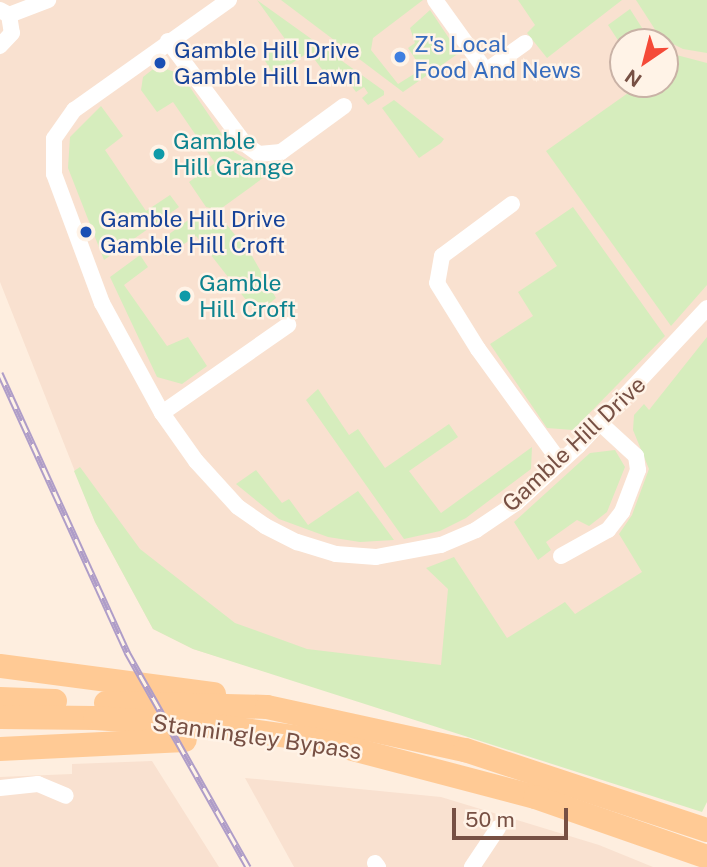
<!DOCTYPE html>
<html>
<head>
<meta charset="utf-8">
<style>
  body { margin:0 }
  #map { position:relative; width:707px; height:867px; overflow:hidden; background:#feeedf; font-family:"Public Sans",sans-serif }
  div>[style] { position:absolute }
  .residential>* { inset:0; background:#f9e1d0 }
  .green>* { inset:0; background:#d6edbd }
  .street>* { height:16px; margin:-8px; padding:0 8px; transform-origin:8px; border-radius:8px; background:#fff }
  .primary>* { height:24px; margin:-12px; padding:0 12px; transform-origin:12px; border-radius:12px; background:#ffca95 }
  .rail>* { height:7px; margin-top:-3.5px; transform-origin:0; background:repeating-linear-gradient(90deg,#fff3e7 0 13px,#af9dc8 0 26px); box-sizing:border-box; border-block:2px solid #af9dc8 }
  .dots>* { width:19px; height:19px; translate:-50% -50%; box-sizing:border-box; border:4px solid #fff3e7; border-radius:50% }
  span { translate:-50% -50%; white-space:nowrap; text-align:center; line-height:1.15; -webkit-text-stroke:5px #fff3e7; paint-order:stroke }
  .shop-label { font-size:23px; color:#366cbe }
  .left { translate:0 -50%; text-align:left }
  .transit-label { font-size:23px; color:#164399 }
  .culture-label { font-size:23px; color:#0d838f }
  .street-label { font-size:23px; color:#775044 }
  .north { position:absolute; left:609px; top:28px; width:70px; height:70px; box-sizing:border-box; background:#fff3e7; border:2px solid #c9b2a6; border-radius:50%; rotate:215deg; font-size:19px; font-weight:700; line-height:28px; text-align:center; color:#775044 }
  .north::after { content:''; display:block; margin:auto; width:24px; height:32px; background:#f54a38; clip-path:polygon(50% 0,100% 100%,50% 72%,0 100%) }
  .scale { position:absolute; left:452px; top:808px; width:116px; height:32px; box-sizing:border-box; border:4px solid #775044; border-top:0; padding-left:9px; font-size:21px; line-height:24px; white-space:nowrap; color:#775044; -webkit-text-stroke:5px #fff3e7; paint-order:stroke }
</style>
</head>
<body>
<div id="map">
  <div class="residential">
    <div style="clip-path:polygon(evenodd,0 0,707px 0,707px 342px,639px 422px,674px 568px,428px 722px,193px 649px,153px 629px,95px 522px,0 282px,0 0,623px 42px,665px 42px,665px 84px,623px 84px,623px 42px)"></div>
    <div style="clip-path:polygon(152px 761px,219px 867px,0 867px,0 777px,72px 774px,72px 764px)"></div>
    <div style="clip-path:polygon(245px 778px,441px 797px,599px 845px,653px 867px,294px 867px)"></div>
  </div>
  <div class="green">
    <div style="clip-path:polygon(257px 0,384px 91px,384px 95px,368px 105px,362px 98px,368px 93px,364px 87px,356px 92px,345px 77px,333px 84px,309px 52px,274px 75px,262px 56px,285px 39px)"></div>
    <div style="clip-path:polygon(281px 0,423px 0,373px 38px,371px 50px,398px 84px,422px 69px,408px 48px,415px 43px,410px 28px,430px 10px,459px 53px,403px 92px)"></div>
    <div style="clip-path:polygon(518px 0,622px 0,547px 58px,527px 33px,535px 25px)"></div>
    <div style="clip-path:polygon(636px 0,707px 0,707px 53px,683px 49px,669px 42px,656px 31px)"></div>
    <div style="clip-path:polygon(630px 9px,651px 42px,652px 42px,623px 42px,623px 48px,608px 25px)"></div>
    <div style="clip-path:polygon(665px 52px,707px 63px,707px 285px,671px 326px,546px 151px,628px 93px,624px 84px,665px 84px)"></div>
    <div style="clip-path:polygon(157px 66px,181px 74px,234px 152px,270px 173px,219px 210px,206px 207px,189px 182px,215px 163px,173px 102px,157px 112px,141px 90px,143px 77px)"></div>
    <div style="clip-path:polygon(394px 100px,444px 139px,441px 143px,419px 158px,382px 108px)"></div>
    <div style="clip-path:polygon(101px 106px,123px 136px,105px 150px,146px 211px,170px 195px,179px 207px,104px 260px,68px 168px,70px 137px)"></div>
    <div style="clip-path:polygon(573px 207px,665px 336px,573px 430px,547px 428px,490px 344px,533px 316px,518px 292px,557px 266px,535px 233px)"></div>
    <div style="clip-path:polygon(195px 215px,223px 220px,252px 256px,276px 298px,257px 314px,196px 236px,166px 256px,157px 243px)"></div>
    <div style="clip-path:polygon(140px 255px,148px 267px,124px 285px,167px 346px,188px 337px,207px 366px,182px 384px,157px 377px,110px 277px)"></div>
    <div style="clip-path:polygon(707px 337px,707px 802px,702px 812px,193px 649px,153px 629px,95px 522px,74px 471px,80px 467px,140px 549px,235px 623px,307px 649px,441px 665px,448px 589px,426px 568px,454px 557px,507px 638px,565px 602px,575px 614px,642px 572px,619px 534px,632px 515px,649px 469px,633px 430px,634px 415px,644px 404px,649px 410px)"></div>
    <div style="clip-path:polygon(318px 389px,349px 435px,358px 429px,385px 468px,449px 424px,458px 437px,409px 471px,441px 513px,532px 447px,531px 469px,466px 518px,440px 531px,404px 539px,306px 400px)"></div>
    <div style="clip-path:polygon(615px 450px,625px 467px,607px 512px,589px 526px,577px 520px,546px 542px,551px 550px,538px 560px,514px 522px,590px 453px)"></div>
    <div style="clip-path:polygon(256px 470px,282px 503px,289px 499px,308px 525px,358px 491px,394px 540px,360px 542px,328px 537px,279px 519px,236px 484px)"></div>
  </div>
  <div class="street">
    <div style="left:229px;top:0;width:190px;rotate:144.6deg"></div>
    <div style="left:74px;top:110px;width:35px;rotate:125deg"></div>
    <div style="left:54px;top:139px;width:35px;rotate:90deg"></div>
    <div style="left:54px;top:174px;width:138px;rotate:69.6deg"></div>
    <div style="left:102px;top:303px;width:125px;rotate:61.4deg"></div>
    <div style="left:162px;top:413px;width:59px;rotate:54.7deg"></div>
    <div style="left:196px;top:461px;width:62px;rotate:47.6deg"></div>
    <div style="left:238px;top:507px;width:33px;rotate:35deg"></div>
    <div style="left:265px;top:526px;width:36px;rotate:27deg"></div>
    <div style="left:297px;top:542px;width:41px;rotate:17.1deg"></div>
    <div style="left:336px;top:554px;width:40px;rotate:4.3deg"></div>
    <div style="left:376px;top:557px;width:66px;rotate:-10.5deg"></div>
    <div style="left:441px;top:545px;width:38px;rotate:-23deg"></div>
    <div style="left:476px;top:530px;width:48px;rotate:-34deg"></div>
    <div style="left:516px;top:503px;width:84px;rotate:-42.6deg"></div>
    <div style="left:578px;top:446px;width:189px;rotate:-46.9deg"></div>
    <div style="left:435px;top:0;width:87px;rotate:54.3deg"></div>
    <div style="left:486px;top:71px;width:48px;rotate:-35.7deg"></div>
    <div style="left:0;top:10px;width:10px;rotate:29deg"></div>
    <div style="left:9px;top:15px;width:18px;rotate:81deg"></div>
    <div style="left:12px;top:33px;width:18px;rotate:133deg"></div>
    <div style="left:9px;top:15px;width:42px;rotate:-21deg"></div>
    <div style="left:168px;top:41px;width:129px;rotate:53.2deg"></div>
    <div style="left:245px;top:144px;width:17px;rotate:36deg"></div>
    <div style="left:259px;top:154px;width:22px;rotate:-5deg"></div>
    <div style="left:281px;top:152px;width:78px;rotate:-36.1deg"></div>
    <div style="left:512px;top:204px;width:87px;rotate:143.4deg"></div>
    <div style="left:442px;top:256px;width:27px;rotate:100deg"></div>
    <div style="left:437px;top:283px;width:78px;rotate:58.2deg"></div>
    <div style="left:478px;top:349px;width:140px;rotate:54deg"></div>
    <div style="left:162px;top:413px;width:154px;rotate:-34.9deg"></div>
    <div style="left:561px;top:556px;width:54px;rotate:-29deg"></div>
    <div style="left:608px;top:530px;width:23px;rotate:-52deg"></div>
    <div style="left:622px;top:512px;width:45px;rotate:-69.1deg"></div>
    <div style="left:638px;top:470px;width:14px;rotate:-98deg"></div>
    <div style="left:636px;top:456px;width:49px;rotate:-137.5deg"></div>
    <div style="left:0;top:788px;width:38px;rotate:-6deg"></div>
    <div style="left:38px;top:784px;width:30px;rotate:23deg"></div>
    <div style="left:375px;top:863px;width:5px;rotate:53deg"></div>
    <div style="left:472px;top:867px;width:47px;rotate:-56.3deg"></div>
  </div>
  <div class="primary">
    <div style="left:0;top:666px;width:216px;rotate:7.5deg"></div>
    <div style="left:0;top:699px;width:55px;rotate:2.1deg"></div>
    <div style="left:106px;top:703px;width:161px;rotate:1.4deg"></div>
    <div style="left:267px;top:707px;width:203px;rotate:12.3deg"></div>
    <div style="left:465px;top:750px;width:255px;rotate:18.3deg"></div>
    <div style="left:0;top:717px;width:95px;rotate:0.6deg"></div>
    <div style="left:95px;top:718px;width:128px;rotate:4deg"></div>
    <div style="left:223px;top:727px;width:100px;rotate:8deg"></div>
    <div style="left:322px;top:741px;width:220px;rotate:14.7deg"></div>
    <div style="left:535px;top:797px;width:182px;rotate:19.2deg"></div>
    <div style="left:0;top:749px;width:185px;rotate:-2.8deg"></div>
  </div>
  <div class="rail">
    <div style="left:0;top:373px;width:307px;rotate:65.5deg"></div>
    <div style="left:127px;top:652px;width:247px;rotate:60.6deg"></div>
  </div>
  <div class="dots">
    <div style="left:400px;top:57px;background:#3f7fe0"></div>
    <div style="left:160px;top:63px;background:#1a4fb4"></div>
    <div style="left:159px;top:154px;background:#0f9aa8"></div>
    <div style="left:86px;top:232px;background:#1a4fb4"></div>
    <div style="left:185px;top:296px;background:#0f9aa8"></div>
  </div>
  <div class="shop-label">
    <span class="left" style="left:414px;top:57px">Z's Local<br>Food And News</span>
  </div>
  <div class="transit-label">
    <span class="left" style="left:174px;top:63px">Gamble Hill Drive<br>Gamble Hill Lawn</span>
    <span class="left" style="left:100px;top:232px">Gamble Hill Drive<br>Gamble Hill Croft</span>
  </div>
  <div class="culture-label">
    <span class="left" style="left:173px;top:154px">Gamble<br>Hill Grange</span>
    <span class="left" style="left:199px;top:296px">Gamble<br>Hill Croft</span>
  </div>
  <div class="street-label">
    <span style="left:574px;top:444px;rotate:-43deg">Gamble Hill Drive</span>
    <span style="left:257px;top:737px;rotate:8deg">Stanningley Bypass</span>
  </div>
  <div class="north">N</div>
  <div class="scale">50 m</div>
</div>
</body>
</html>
